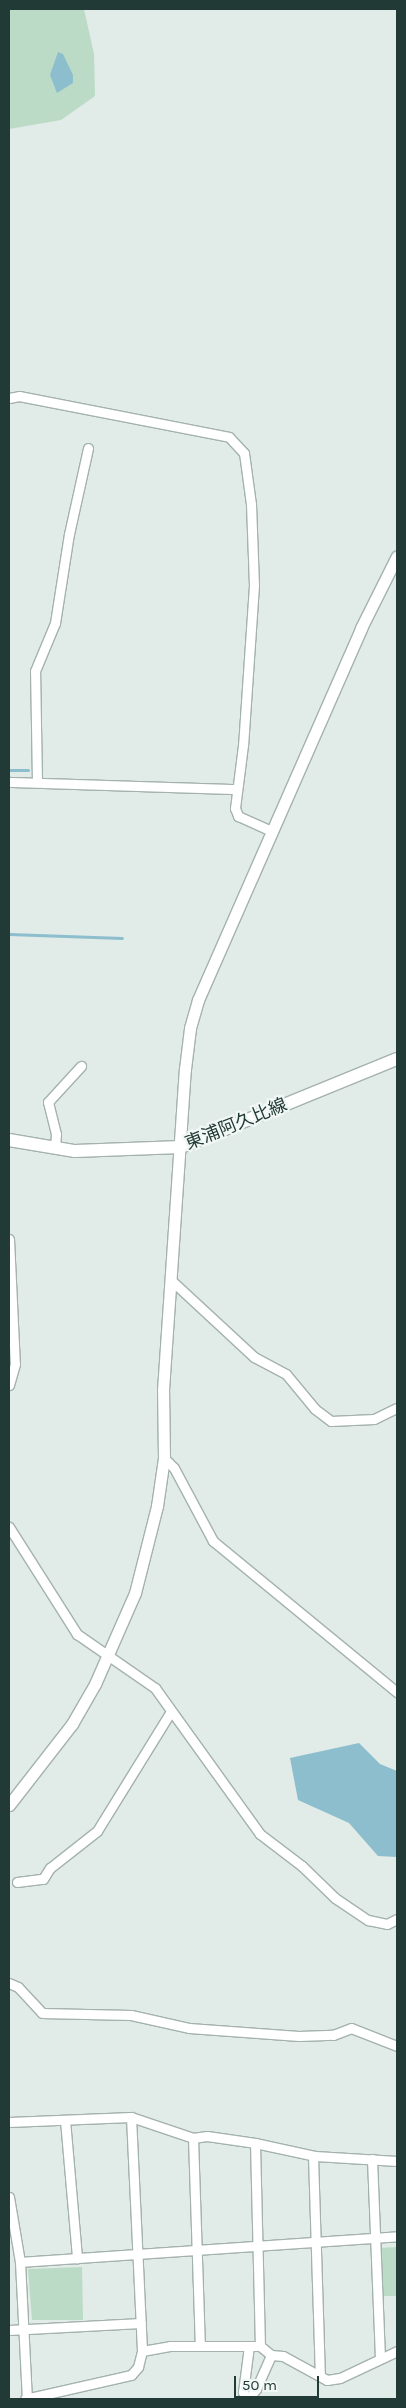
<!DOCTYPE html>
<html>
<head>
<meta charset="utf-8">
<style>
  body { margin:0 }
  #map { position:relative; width:406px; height:2408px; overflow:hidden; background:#e1ebe7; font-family:Karla,"Noto Sans JP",sans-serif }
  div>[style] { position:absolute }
  .green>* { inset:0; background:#bbdbc6 }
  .water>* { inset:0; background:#8cbecd }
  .stream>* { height:3px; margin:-1.5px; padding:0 1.5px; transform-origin:1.5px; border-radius:1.5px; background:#8cbecd }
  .roads { filter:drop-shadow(1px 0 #a4b2ae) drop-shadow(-1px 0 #a4b2ae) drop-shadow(0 1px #a4b2ae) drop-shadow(0 -1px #a4b2ae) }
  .minor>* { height:9px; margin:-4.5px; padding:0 4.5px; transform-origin:4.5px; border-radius:4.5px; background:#fff }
  .tertiary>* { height:11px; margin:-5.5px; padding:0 5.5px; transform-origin:5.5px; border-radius:5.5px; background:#fff }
  .secondary>* { height:12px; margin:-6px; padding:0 6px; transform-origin:6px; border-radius:6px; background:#fff }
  span { translate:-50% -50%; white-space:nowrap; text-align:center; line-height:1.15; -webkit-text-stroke:4.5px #f1f7f5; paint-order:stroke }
  .street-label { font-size:18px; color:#223a35 }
  .frame { position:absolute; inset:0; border:10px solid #223a35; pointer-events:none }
  .scale { position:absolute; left:234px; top:2376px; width:85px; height:22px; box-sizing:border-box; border:2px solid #223a35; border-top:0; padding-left:6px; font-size:15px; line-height:18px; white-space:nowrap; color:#223a35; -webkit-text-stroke:4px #f1f7f5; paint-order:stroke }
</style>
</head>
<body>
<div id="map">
  <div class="green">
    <div style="clip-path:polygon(9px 9px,84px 9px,94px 54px,95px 96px,61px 120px,9px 129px)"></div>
    <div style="clip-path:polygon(397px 2247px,397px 2296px,383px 2296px,380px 2248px)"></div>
    <div style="clip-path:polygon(82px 2267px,83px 2320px,32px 2320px,28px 2269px)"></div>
  </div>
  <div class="water">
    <div style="clip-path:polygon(58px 52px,63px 54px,73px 75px,73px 83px,57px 93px,50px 75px)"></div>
    <div style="clip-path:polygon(359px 1743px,380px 1764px,397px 1771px,397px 1857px,378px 1856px,349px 1823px,298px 1800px,290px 1758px)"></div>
  </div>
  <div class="stream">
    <div style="left:9px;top:770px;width:19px"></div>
    <div style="left:9px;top:934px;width:113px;rotate:2deg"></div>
  </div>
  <div class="roads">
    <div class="minor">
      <div style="left:9px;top:398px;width:10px;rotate:-11deg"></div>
      <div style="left:19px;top:396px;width:214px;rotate:11deg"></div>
      <div style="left:229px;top:437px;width:22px;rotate:47deg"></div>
      <div style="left:244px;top:453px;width:51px;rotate:82.2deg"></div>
      <div style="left:251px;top:504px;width:81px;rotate:87.9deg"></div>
      <div style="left:254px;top:585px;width:160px;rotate:93.9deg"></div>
      <div style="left:243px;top:745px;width:64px;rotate:97.2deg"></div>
      <div style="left:235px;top:808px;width:9px;rotate:69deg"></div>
      <div style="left:238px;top:816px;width:37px;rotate:24deg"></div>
      <div style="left:9px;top:782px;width:226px;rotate:1.8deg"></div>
      <div style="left:37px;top:782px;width:111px;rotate:-91deg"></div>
      <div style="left:35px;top:671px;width:52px;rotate:-67.4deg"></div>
      <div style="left:55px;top:623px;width:90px;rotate:-81.1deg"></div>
      <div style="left:69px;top:534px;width:88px;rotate:-77.5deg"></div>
      <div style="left:55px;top:1148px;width:14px;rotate:-86deg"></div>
      <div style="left:56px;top:1134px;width:33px;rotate:-104deg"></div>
      <div style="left:48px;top:1102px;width:49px;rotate:-47.5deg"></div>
      <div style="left:9px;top:1239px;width:125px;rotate:87.3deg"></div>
      <div style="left:15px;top:1364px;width:22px;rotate:106deg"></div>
      <div style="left:172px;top:1281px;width:112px;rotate:42.8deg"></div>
      <div style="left:254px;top:1357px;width:36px;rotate:28deg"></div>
      <div style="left:286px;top:1374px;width:45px;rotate:50.4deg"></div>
      <div style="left:315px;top:1409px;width:20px;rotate:37deg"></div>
      <div style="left:331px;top:1421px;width:43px;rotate:-2.7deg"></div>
      <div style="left:374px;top:1419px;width:25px;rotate:-26deg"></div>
      <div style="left:164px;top:1458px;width:14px;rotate:45deg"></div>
      <div style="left:174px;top:1468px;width:83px;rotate:61.9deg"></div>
      <div style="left:213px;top:1541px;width:238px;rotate:39.4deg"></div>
      <div style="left:9px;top:1527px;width:127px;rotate:57.6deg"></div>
      <div style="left:77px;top:1634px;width:95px;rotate:34.7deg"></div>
      <div style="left:155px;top:1688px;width:180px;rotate:54.3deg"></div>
      <div style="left:260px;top:1834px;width:53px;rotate:37.3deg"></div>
      <div style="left:302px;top:1866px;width:46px;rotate:44.1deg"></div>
      <div style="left:335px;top:1898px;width:40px;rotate:34deg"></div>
      <div style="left:368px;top:1920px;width:19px;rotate:12deg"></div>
      <div style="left:387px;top:1924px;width:11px;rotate:-27deg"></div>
      <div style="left:17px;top:1882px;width:26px;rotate:-7deg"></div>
      <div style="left:43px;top:1879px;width:13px;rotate:-58deg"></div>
      <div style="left:50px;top:1868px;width:60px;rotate:-38.2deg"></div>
      <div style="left:97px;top:1831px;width:141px;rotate:-58.3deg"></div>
      <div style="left:9px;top:1983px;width:10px;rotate:24deg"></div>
      <div style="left:18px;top:1987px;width:35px;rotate:47deg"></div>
      <div style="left:42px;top:2013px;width:89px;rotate:1.3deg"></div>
      <div style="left:131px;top:2015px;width:59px;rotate:12.6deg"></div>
      <div style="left:189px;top:2028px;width:110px;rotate:4.2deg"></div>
      <div style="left:299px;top:2036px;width:34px;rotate:-2deg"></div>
      <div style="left:333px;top:2035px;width:19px;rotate:-21deg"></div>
      <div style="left:351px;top:2028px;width:49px;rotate:21.4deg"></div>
      <div style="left:131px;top:2117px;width:234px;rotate:87.3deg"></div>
      <div style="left:65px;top:2120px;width:139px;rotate:85deg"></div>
      <div style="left:9px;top:2122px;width:122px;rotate:-2.3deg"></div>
      <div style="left:131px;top:2117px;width:65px;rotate:18.7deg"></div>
      <div style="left:193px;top:2138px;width:14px;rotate:-8deg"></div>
      <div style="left:207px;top:2136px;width:49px;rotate:8.3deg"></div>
      <div style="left:255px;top:2143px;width:61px;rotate:12.2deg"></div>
      <div style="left:315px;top:2156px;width:82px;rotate:3.5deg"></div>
      <div style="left:193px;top:2138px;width:208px;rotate:88.1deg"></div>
      <div style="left:255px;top:2143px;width:203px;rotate:88.6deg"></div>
      <div style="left:313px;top:2156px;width:220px;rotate:88.2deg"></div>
      <div style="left:372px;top:2159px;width:199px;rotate:87.7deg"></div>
      <div style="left:9px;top:2197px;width:66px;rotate:80.4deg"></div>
      <div style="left:20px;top:2262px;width:137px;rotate:87.1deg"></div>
      <div style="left:20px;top:2262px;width:378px;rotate:-3.9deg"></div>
      <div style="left:9px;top:2330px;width:132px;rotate:-3deg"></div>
      <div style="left:25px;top:2399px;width:109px;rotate:-12.8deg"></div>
      <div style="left:131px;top:2375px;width:11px;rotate:-49deg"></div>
      <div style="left:138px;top:2367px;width:16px;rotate:-76deg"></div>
      <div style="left:142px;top:2351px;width:28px;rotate:-10deg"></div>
      <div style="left:170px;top:2346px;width:90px"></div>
      <div style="left:260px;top:2346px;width:14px;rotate:39deg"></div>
      <div style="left:271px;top:2355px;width:12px;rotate:5deg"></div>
      <div style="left:283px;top:2356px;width:50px;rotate:28.6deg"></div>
      <div style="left:327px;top:2380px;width:13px;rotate:-9deg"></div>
      <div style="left:340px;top:2378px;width:63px;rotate:-25.3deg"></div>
      <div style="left:246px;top:2399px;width:8px;rotate:-113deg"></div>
      <div style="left:243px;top:2392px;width:46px;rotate:-82.6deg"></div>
      <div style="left:248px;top:2399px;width:13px;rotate:-51deg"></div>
      <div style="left:256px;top:2389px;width:37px;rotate:-66deg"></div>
    </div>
    <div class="tertiary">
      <div style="left:9px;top:1805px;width:103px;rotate:-52.1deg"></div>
      <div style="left:72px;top:1724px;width:46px;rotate:-60.1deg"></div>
      <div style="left:95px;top:1684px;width:99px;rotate:-66.3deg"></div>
      <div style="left:135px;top:1593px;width:90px;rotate:-75.8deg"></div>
      <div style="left:157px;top:1506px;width:49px;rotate:-81.7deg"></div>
      <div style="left:164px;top:1458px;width:68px;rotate:-90.8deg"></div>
      <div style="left:163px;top:1390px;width:322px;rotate:-86.1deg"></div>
      <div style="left:185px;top:1069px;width:41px;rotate:-83deg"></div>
      <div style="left:190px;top:1028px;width:29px;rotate:-74deg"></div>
      <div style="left:198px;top:1000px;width:406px;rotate:-66.3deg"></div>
      <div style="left:361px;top:628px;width:80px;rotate:-63.4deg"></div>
    </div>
    <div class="secondary">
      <div style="left:9px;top:1140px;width:67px;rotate:9.5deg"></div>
      <div style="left:75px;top:1151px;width:106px;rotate:-2.2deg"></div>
      <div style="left:181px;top:1147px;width:233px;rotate:-22.2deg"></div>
    </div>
  </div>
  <div class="street-label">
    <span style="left:236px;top:1124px;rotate:-22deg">東浦阿久比線</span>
  </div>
  <div class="frame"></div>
  <div class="scale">50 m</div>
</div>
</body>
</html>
